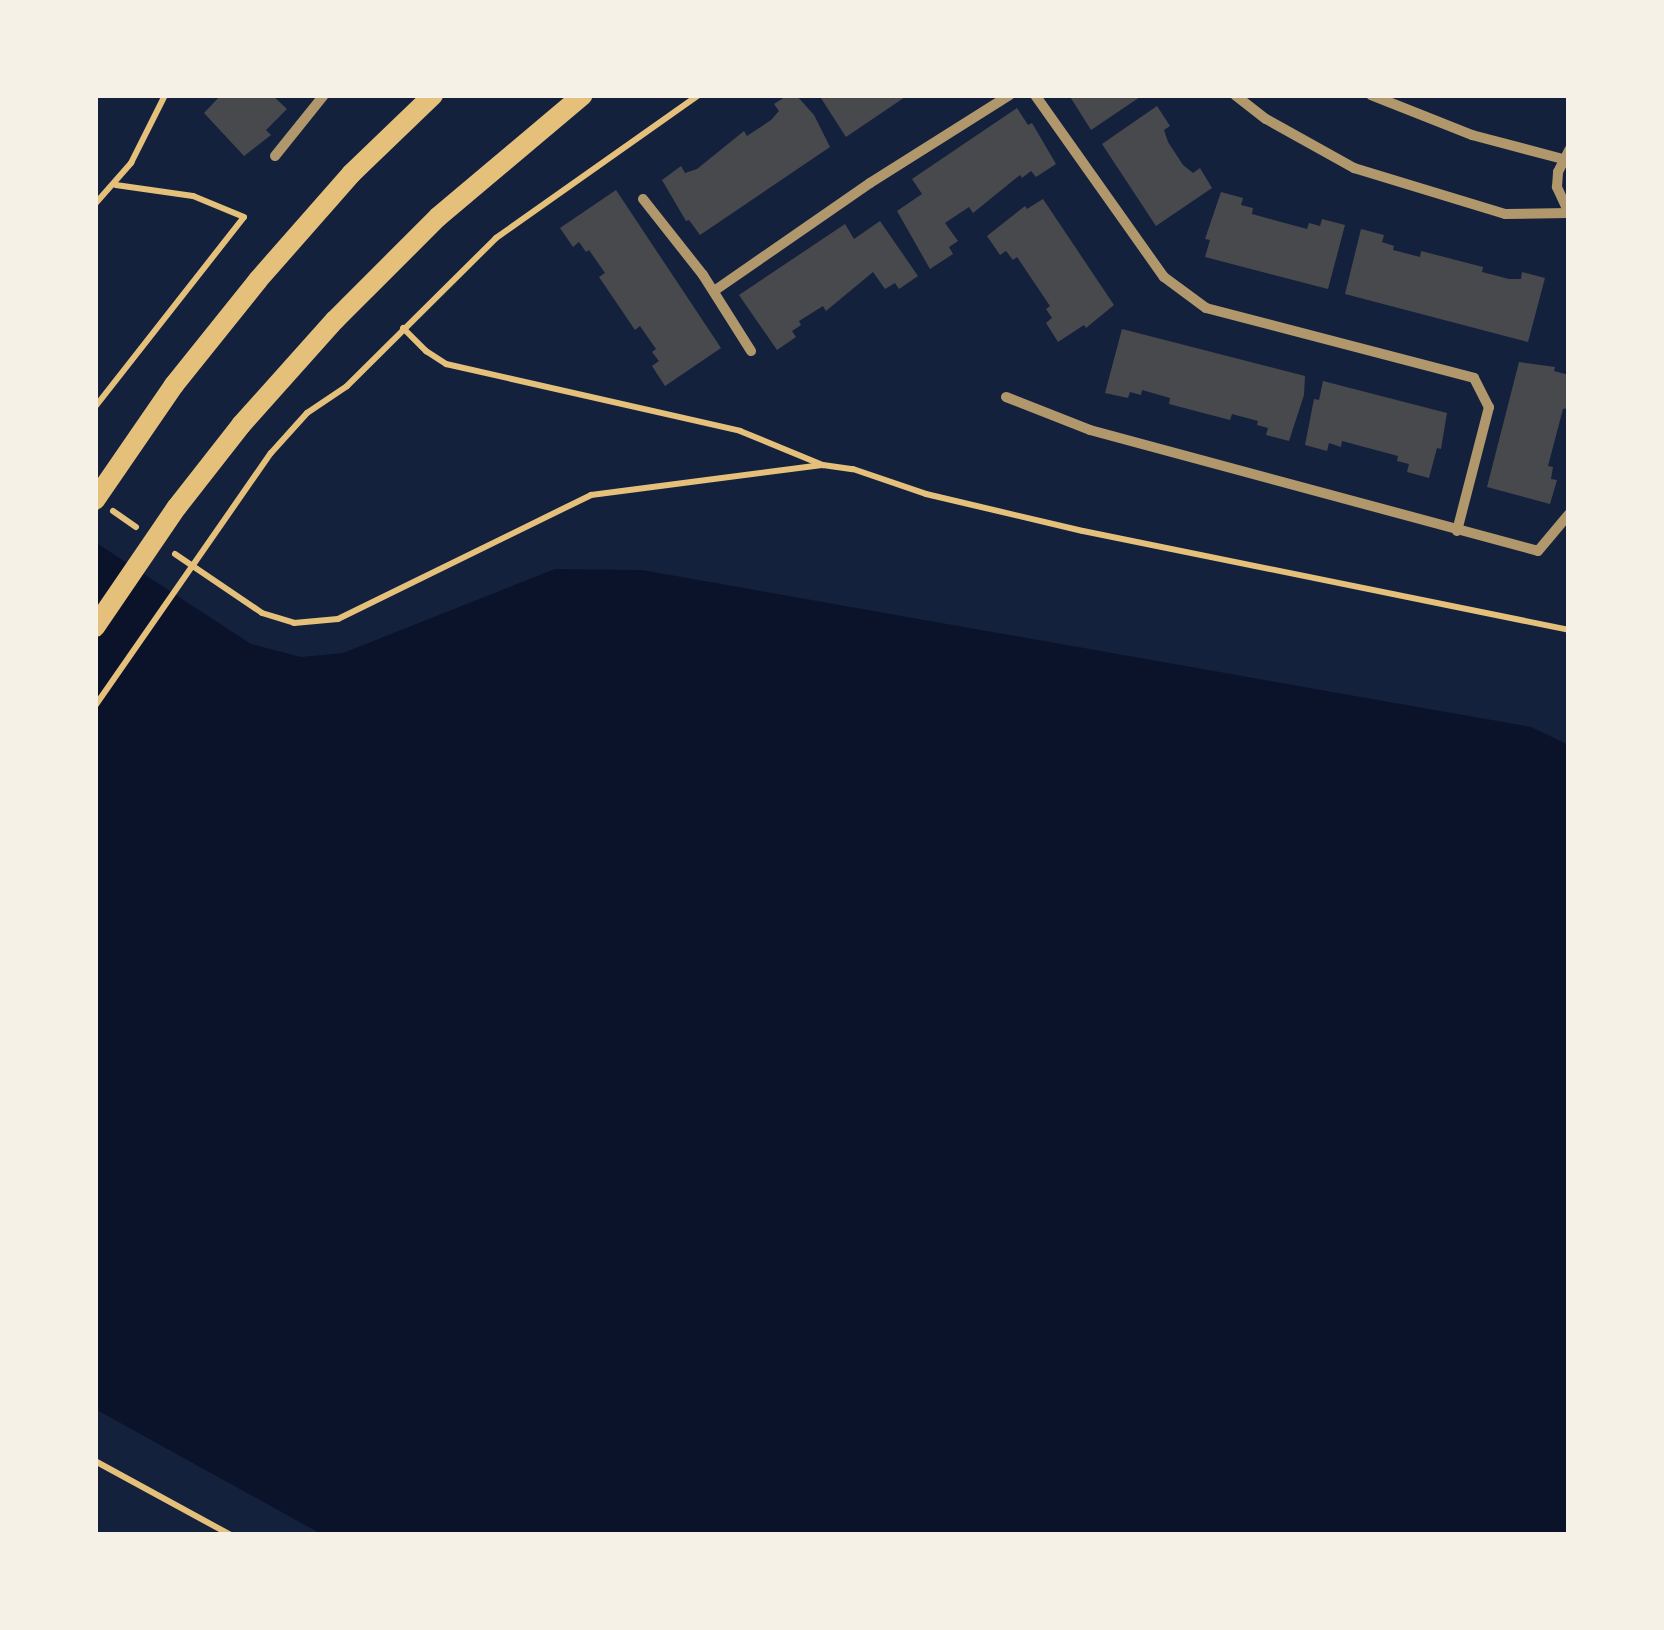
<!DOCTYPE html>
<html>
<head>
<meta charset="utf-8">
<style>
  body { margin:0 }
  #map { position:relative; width:1664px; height:1630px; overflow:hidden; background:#14213d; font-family:"Exo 2",sans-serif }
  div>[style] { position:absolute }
  .water>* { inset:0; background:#0b132b }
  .building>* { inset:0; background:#48494c }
  .path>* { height:6px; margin:-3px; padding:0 3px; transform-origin:3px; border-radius:3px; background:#e5c07b }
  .minor>* { height:10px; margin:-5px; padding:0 5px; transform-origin:5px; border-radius:5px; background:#b1986c }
  .secondary>* { height:20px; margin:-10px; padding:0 10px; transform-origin:10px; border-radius:10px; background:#e5c07b }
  span { translate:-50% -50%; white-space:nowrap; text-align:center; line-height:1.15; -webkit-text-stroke:10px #f6f1e7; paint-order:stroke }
  .frame { position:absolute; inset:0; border:98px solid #f6f1e7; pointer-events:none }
</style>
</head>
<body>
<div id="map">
  <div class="water">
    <div style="clip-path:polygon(95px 542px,251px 644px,301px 657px,343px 653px,555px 569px,642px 570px,1531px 727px,1569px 745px,1569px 1535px,323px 1535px,95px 1409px)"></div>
  </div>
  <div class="building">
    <div style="clip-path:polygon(221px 95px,272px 95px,287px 109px,266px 130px,271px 135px,244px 156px,204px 113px)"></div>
    <div style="clip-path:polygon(788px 95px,796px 95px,814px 115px,830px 147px,700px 235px,689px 220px,686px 221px,662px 180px,681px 166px,685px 173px,697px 169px,744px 131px,747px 136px,771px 120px,779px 111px,774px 104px)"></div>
    <div style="clip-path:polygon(819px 95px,908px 95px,846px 137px)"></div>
    <div style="clip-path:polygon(1069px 95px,1143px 95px,1091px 130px)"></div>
    <div style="clip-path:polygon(1157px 106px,1170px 126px,1164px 130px,1168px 142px,1183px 165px,1193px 173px,1200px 168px,1212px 188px,1156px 226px,1102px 144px)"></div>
    <div style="clip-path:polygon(1017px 108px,1028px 125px,1032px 123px,1056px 164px,1036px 177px,1031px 171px,1022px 178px,1020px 175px,973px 213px,969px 207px,945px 223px,958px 241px,949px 247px,953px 254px,930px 269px,897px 211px,922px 194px,912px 179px)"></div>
    <div style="clip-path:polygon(616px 190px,721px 348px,665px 386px,652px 366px,659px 361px,652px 352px,656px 349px,640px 326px,635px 330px,599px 277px,605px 273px,589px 250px,586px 252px,579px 242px,573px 247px,560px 228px)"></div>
    <div style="clip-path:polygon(1221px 192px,1243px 198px,1241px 205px,1253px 208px,1252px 214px,1307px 229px,1309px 223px,1320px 226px,1322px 219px,1345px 225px,1328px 289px,1205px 257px,1210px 240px,1205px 239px)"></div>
    <div style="clip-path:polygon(1043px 199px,1114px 305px,1086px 328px,1084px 325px,1058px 342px,1046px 323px,1052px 318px,1046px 309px,1050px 306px,1017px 257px,1013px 260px,1006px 251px,1000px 255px,987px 236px,1025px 206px,1027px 209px)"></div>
    <div style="clip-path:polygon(880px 221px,918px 276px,899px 289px,895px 283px,885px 289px,873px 272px,826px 311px,823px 306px,799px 321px,801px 325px,792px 331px,796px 337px,777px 350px,739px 295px,845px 224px,854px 239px)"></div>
    <div style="clip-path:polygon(1361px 229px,1384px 235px,1382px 242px,1394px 246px,1393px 250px,1420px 257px,1421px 251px,1483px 267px,1482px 272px,1509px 279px,1521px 279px,1522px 272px,1545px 278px,1528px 342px,1345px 294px)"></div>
    <div style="clip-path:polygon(1122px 329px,1305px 376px,1304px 395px,1289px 441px,1266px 435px,1268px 428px,1257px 425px,1258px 421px,1232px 414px,1230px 420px,1169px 404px,1170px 398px,1142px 390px,1141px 395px,1130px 392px,1128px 398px,1105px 393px)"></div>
    <div style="clip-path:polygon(1519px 362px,1555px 367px,1554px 371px,1569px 375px,1569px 408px,1563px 409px,1548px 466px,1553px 467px,1551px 479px,1557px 480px,1550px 504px,1487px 487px)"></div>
    <div style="clip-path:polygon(1323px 381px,1447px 413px,1441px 449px,1437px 448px,1429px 478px,1407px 472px,1409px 464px,1397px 461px,1398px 456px,1342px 441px,1341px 447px,1329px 443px,1327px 451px,1305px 445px,1314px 399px,1319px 400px)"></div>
  </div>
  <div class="path">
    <div style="left:95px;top:204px;width:55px;rotate:-48.7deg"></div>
    <div style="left:131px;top:163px;width:76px;rotate:-63.4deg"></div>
    <div style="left:403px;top:328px;width:33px;rotate:45deg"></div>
    <div style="left:426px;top:351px;width:24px;rotate:33deg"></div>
    <div style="left:446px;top:364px;width:302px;rotate:12.8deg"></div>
    <div style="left:740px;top:431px;width:90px;rotate:22.3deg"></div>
    <div style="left:823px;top:465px;width:30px;rotate:8deg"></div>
    <div style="left:853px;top:469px;width:77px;rotate:18.9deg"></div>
    <div style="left:926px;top:494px;width:161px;rotate:13.3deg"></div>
    <div style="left:1083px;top:531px;width:496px;rotate:11.5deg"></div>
    <div style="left:95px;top:407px;width:241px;rotate:-51.9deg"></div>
    <div style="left:244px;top:217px;width:55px;rotate:-157.6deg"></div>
    <div style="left:193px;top:196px;width:78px;rotate:-171.9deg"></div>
    <div style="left:113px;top:511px;width:28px;rotate:35deg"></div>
    <div style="left:175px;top:554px;width:105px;rotate:34.1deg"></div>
    <div style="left:262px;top:613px;width:34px;rotate:17deg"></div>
    <div style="left:294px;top:623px;width:44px;rotate:-5.2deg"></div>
    <div style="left:338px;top:619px;width:282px;rotate:-26.1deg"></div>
    <div style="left:591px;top:495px;width:233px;rotate:-7.4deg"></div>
    <div style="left:95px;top:706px;width:308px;rotate:-55.2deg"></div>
    <div style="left:271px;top:453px;width:54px;rotate:-48deg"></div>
    <div style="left:307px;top:413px;width:48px;rotate:-34deg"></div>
    <div style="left:347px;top:386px;width:210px;rotate:-44.8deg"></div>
    <div style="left:496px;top:238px;width:248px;rotate:-35.2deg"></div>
    <div style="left:95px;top:1461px;width:155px;rotate:28.6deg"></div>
  </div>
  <div class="minor">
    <div style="left:1035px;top:95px;width:223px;rotate:54.7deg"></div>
    <div style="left:1164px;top:277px;width:52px;rotate:36.4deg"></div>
    <div style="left:1206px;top:308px;width:277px;rotate:14.6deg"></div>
    <div style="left:1474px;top:378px;width:33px;rotate:63deg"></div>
    <div style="left:1489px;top:407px;width:128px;rotate:104.5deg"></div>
    <div style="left:1235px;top:95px;width:39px;rotate:38deg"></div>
    <div style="left:1266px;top:119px;width:101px;rotate:29.1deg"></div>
    <div style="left:1354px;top:168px;width:158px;rotate:16.9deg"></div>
    <div style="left:1505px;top:214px;width:64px;rotate:-0.9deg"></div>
    <div style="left:1569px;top:213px;width:29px;rotate:-115deg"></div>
    <div style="left:1557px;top:187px;width:15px;rotate:-86deg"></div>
    <div style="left:1558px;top:172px;width:25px;rotate:-63deg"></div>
    <div style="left:1371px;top:95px;width:109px;rotate:21.6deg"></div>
    <div style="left:1472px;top:135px;width:94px;rotate:14.8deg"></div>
    <div style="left:275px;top:156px;width:78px;rotate:-51.2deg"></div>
    <div style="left:643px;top:199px;width:97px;rotate:51.7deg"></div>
    <div style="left:703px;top:275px;width:90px;rotate:57.7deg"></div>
    <div style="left:714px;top:291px;width:190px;rotate:-34.7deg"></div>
    <div style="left:870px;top:183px;width:165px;rotate:-32.2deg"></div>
    <div style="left:1006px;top:397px;width:90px;rotate:21.4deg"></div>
    <div style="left:1090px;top:430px;width:464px;rotate:15.1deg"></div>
    <div style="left:1538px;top:551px;width:48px;rotate:-50deg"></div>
  </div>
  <div class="secondary">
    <div style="left:95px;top:500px;width:140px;rotate:-55.5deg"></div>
    <div style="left:174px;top:385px;width:134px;rotate:-51.3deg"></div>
    <div style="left:258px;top:280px;width:141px;rotate:-48.7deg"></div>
    <div style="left:351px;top:174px;width:114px;rotate:-43.9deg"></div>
    <div style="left:95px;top:627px;width:145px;rotate:-55.7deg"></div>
    <div style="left:177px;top:507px;width:104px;rotate:-52deg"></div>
    <div style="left:241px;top:425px;width:141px;rotate:-48.2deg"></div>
    <div style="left:335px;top:320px;width:146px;rotate:-45deg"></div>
    <div style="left:438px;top:217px;width:189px;rotate:-40.1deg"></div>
  </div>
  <div class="frame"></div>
</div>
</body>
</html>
